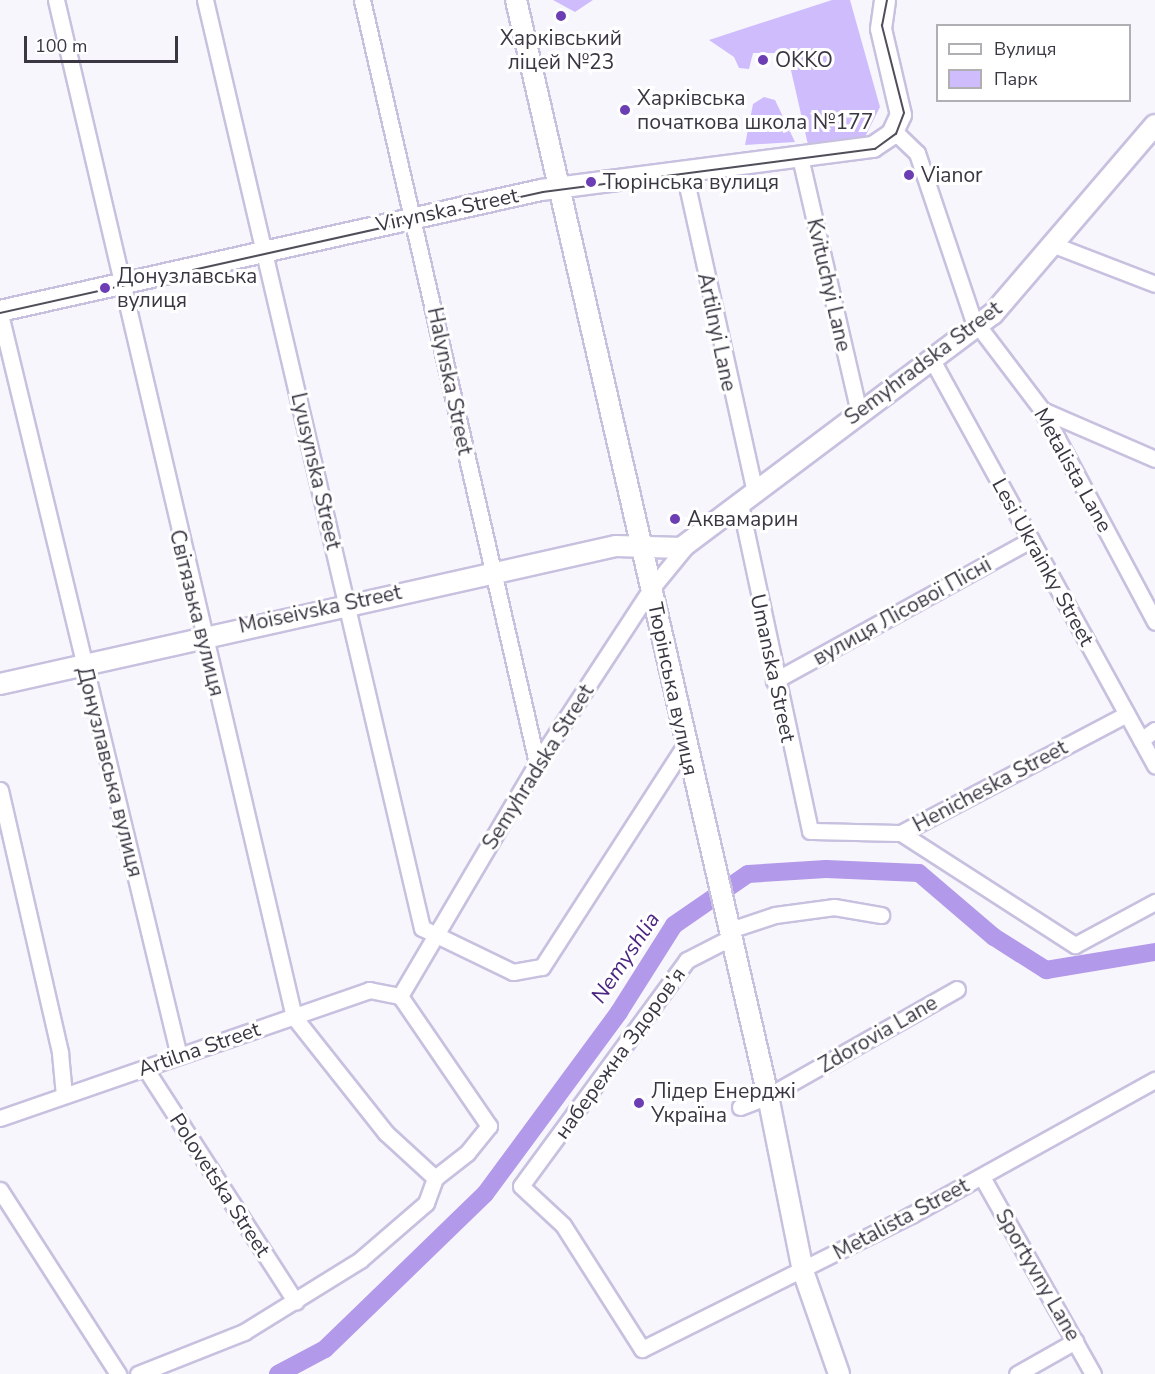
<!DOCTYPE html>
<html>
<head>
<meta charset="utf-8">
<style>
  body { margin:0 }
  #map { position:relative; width:1155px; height:1374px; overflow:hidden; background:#f8f6fd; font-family:"Nunito Sans",sans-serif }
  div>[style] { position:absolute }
  .green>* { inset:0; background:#cebcfc }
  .river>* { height:18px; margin:-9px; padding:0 9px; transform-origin:9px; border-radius:9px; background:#b299e9 }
  .roads { filter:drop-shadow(2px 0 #c8c0df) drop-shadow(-2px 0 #c8c0df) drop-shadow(0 2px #c8c0df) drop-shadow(0 -2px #c8c0df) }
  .minor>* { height:15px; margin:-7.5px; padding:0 7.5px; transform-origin:7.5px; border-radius:7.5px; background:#fff }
  .major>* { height:20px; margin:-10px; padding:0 10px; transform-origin:10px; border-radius:10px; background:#fff }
  .tram>* { height:1.5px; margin:-0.75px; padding:0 0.75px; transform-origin:0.75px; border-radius:0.75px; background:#514e5a }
  .dots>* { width:16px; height:16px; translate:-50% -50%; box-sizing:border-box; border:3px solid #fff; border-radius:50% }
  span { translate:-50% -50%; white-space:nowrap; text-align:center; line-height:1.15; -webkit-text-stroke:6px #fff; paint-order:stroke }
  .poi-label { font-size:21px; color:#3a3743 }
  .left { translate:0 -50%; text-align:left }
  .street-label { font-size:21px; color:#3a3743 }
  .water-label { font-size:22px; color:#4c2683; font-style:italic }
  .legend { position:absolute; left:936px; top:24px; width:195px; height:78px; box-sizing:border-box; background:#fff; border:2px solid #b0afb4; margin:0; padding:8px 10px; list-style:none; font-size:18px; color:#3a3743 }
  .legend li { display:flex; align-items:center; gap:12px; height:30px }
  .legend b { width:30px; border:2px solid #b0afb4 }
  .scale { position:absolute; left:24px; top:36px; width:154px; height:27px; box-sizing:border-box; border:3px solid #3a3743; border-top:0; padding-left:8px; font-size:18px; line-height:21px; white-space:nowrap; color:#3a3743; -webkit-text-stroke:4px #fff; paint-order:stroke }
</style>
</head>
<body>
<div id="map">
  <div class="green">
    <div style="clip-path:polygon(553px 0,593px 0,575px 12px)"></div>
    <div style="clip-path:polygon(832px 0,850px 0,880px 107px,865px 137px,809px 149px,787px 53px,753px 53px,749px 69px,739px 68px,734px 57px,709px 40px)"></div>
    <div style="clip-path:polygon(764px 97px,775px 100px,795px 142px,745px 145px,753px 104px)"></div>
  </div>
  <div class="river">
    <div style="left:278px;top:1374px;width:53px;rotate:-28deg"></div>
    <div style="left:325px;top:1349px;width:223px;rotate:-44.1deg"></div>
    <div style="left:485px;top:1194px;width:226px;rotate:-53.6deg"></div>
    <div style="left:619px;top:1012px;width:103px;rotate:-57.7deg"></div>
    <div style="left:674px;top:925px;width:90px;rotate:-34.6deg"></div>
    <div style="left:748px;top:874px;width:78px;rotate:-3.7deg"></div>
    <div style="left:826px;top:869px;width:93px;rotate:2.5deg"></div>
    <div style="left:919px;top:873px;width:99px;rotate:40.5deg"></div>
    <div style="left:994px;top:937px;width:62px;rotate:32.4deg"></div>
    <div style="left:1046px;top:970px;width:110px;rotate:-9.4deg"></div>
  </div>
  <div class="roads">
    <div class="minor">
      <div style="left:56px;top:0;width:1044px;rotate:76.83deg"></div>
      <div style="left:294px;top:1017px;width:148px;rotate:51.6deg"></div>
      <div style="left:386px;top:1133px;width:67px;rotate:42.6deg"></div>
      <div style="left:205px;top:0;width:953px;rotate:76.84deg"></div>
      <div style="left:422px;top:928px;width:101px;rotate:25.8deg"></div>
      <div style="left:513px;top:972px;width:29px;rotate:-10deg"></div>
      <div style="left:542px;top:967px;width:262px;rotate:-57.2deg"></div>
      <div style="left:362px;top:0;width:783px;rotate:77.08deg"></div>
      <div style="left:894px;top:131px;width:32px;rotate:44deg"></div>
      <div style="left:917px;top:153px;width:175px;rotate:71.4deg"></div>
      <div style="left:973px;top:319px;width:114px;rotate:52.8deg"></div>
      <div style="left:1042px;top:410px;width:240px;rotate:61.9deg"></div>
      <div style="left:800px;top:157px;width:263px;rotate:77deg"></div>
      <div style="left:684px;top:172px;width:327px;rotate:77.5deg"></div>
      <div style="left:1054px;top:245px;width:108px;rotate:21.1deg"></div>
      <div style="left:0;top:314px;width:763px;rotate:76.44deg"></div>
      <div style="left:931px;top:358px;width:465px;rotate:61.2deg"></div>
      <div style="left:1042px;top:410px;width:123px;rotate:23.4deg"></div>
      <div style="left:740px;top:504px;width:334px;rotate:77.9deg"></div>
      <div style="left:810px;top:831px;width:91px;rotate:1.3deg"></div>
      <div style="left:901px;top:833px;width:255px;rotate:-27.8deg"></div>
      <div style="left:774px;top:681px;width:293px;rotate:-28.8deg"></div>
      <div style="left:1141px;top:740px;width:17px;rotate:-36deg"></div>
      <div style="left:0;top:790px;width:270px;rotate:77.1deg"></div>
      <div style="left:60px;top:1053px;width:42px;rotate:84.6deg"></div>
      <div style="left:901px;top:833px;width:207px;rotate:32.8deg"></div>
      <div style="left:1075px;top:945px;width:91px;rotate:-28.3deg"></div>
      <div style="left:730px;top:930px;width:47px;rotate:-18.4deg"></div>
      <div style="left:775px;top:915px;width:60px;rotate:-7.7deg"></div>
      <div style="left:834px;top:907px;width:48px;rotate:9.7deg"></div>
      <div style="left:732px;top:937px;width:51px;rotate:152.9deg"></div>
      <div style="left:687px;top:960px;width:280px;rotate:126.3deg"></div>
      <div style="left:521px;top:1186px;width:57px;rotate:42.9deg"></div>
      <div style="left:563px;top:1225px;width:147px;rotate:57.5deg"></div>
      <div style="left:642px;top:1349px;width:301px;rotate:-26.5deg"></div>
      <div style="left:911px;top:1215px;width:279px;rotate:-29deg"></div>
      <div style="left:400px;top:996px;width:270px;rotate:-59.5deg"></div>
      <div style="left:537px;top:763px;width:208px;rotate:-56.8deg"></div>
      <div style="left:651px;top:589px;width:57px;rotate:-50.7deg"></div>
      <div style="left:145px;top:1068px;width:278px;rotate:57.2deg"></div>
      <div style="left:740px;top:1107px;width:30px;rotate:-21deg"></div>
      <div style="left:768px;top:1096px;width:217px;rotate:-29.5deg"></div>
      <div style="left:0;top:1118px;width:391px;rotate:-19.1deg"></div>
      <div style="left:369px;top:990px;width:32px;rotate:11deg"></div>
      <div style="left:982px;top:1177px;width:226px;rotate:60.6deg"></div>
      <div style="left:0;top:1190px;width:219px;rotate:57.3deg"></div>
      <div style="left:138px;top:1374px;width:114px;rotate:-21.6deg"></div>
      <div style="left:244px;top:1332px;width:137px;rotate:-31.8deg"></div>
      <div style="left:360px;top:1260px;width:87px;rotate:-40.8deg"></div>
      <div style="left:426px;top:1203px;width:27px;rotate:-70deg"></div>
      <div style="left:435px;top:1178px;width:41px;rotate:-38deg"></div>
      <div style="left:467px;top:1153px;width:35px;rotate:-51deg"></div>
      <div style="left:489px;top:1126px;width:158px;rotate:-124.4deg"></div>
      <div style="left:1017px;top:1374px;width:67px;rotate:-29.6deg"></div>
    </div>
    <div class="major">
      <div style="left:516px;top:0;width:1125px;rotate:77.05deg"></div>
      <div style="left:768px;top:1096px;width:178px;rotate:78.7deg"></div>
      <div style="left:803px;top:1271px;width:109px;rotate:70.7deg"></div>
      <div style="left:0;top:311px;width:554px;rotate:-12.61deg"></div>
      <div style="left:541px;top:190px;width:335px;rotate:-7.4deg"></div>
      <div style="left:873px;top:147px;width:23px;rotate:-34deg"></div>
      <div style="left:892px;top:134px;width:21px;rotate:-65deg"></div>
      <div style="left:901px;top:115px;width:88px;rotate:-103.1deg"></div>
      <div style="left:881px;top:29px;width:29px;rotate:-82deg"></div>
      <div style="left:0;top:684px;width:631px;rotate:-12.63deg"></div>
      <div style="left:616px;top:546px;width:65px;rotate:1.8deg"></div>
      <div style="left:681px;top:548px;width:390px;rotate:-36.9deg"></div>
      <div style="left:993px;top:314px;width:249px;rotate:-49.4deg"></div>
    </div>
  </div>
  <div class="tram">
    <div style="left:0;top:313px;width:556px;rotate:-12.56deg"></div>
    <div style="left:543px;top:192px;width:335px;rotate:-7.4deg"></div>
    <div style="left:875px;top:149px;width:26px;rotate:-36deg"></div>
    <div style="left:896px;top:134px;width:22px;rotate:-69deg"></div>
    <div style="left:904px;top:113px;width:90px;rotate:-104.2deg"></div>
    <div style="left:882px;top:26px;width:26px;rotate:-79deg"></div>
  </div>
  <div class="dots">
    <div style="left:561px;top:16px;background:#6d3db4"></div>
    <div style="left:763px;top:60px;background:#6d3db4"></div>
    <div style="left:625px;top:110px;background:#6d3db4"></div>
    <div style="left:909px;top:175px;background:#6d3db4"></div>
    <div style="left:591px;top:182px;background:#6d3db4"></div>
    <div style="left:105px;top:288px;background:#6d3db4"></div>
    <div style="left:675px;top:519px;background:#6d3db4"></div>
    <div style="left:639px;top:1103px;background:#6d3db4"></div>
  </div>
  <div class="poi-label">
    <span style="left:561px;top:50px">Харківський<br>ліцей №23</span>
    <span class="left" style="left:775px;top:60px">OKKO</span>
    <span class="left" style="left:637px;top:110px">Харківська<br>початкова школа №177</span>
    <span class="left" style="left:921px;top:175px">Vianor</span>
    <span class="left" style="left:603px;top:182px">Тюрінська вулиця</span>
    <span class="left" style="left:117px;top:288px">Донузлавська<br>вулиця</span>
    <span class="left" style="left:687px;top:519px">Аквамарин</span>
    <span class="left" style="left:651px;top:1103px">Лідер Енерджі<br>Україна</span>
  </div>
  <div class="street-label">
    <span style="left:447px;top:210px;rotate:-12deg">Virynska Street</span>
    <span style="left:829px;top:285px;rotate:77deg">Kvituchyi Lane</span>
    <span style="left:717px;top:332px;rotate:78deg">Artilnyi Lane</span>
    <span style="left:923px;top:363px;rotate:-37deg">Semyhradska Street</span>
    <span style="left:450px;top:381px;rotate:78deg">Halynska Street</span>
    <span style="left:1073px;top:470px;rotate:61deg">Metalista Lane</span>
    <span style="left:316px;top:471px;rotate:77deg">Lyusynska Street</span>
    <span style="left:1043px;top:562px;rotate:61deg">Lesi Ukrainky Street</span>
    <span style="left:320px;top:609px;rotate:-12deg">Moiseivska Street</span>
    <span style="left:902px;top:611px;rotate:-29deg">вулиця Лісової Пісні</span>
    <span style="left:197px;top:613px;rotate:76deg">Світязька вулиця</span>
    <span style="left:773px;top:668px;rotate:78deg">Umanska Street</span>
    <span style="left:673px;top:689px;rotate:78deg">Тюрінська вулиця</span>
    <span style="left:538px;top:767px;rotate:-58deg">Semyhradska Street</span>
    <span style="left:110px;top:772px;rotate:76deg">Донузлавська вулиця</span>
    <span style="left:990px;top:786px;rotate:-28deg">Henicheska Street</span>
    <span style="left:878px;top:1034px;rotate:-30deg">Zdorovia Lane</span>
    <span style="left:199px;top:1049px;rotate:-19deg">Artilna Street</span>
    <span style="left:620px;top:1053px;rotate:-54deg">набережна Здоров’я</span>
    <span style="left:220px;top:1185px;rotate:57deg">Polovetska Street</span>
    <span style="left:901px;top:1219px;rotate:-28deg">Metalista Street</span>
    <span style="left:1038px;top:1275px;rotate:60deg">Sportyvny Lane</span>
  </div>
  <div class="water-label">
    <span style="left:626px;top:958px;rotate:-56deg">Nemyshlia</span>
  </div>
  <ul class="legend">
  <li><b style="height:8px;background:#fff"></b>Вулиця</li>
  <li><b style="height:16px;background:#cebcfc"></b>Парк</li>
  </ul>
  <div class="scale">100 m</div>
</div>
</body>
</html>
